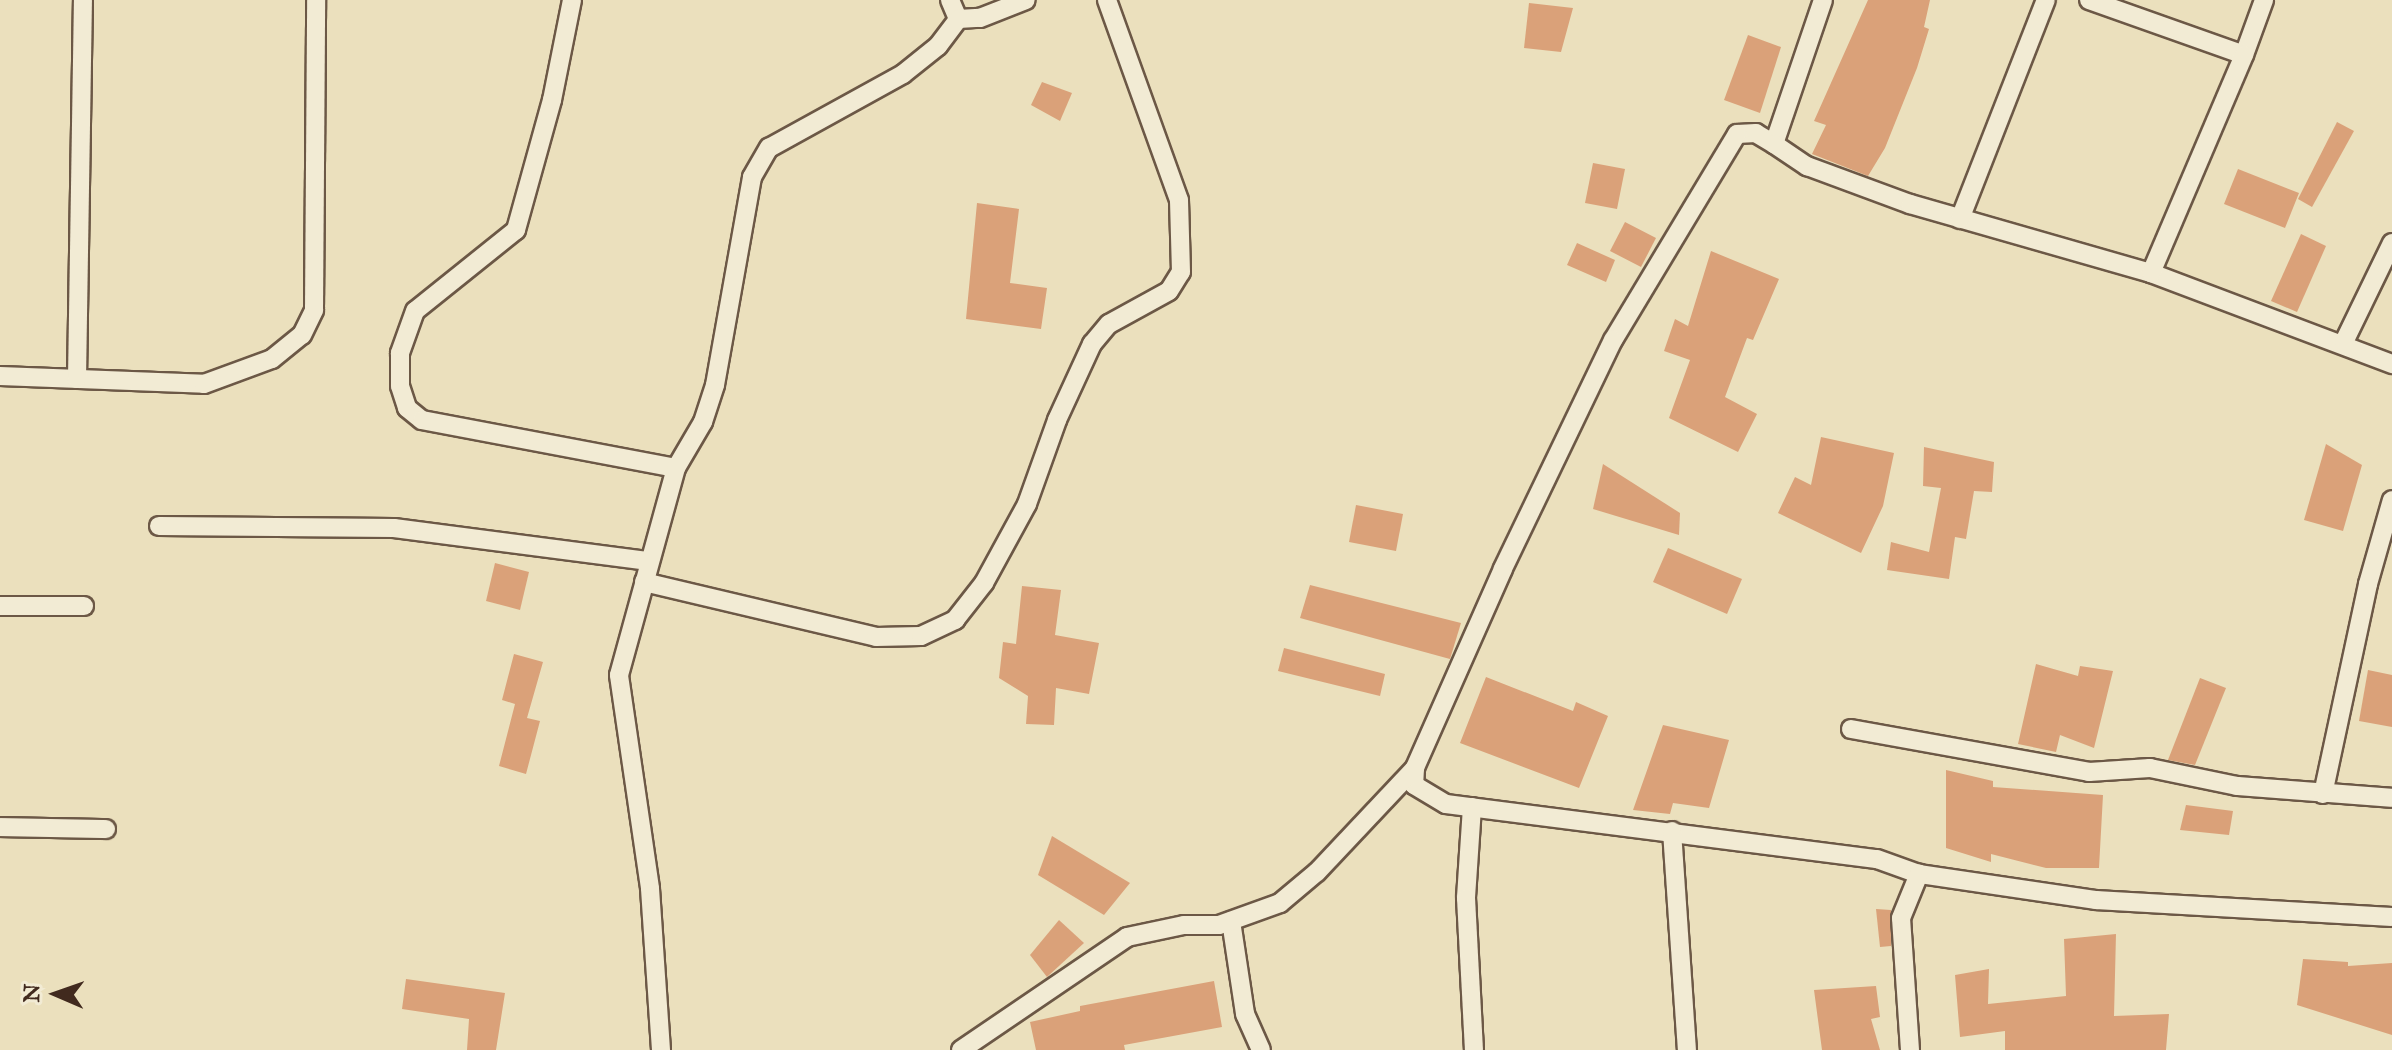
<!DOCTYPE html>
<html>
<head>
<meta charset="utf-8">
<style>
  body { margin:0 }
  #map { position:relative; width:2392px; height:1050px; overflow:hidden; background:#ebe0bd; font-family:"IM FELL Great Primer",serif }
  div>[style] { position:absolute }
  .building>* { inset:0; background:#daa179 }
  .roads { filter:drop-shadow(2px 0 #6c5846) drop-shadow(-2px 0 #6c5846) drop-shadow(0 2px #6c5846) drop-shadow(0 -2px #6c5846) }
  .minor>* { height:18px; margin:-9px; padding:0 9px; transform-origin:9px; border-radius:9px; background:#f2ebd4 }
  span { translate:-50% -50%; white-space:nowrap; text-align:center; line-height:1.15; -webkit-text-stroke:8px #f2ebd4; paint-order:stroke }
  .north { position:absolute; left:16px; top:954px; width:80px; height:80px; -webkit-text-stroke:6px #f2ebd4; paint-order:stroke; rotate:272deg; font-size:22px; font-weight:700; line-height:32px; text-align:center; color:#412a1e }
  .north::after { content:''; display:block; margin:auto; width:28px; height:36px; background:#412a1e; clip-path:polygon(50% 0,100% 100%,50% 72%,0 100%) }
</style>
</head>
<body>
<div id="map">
  <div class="building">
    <div style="clip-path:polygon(1868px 0,1930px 0,1924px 27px,1929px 29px,1917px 68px,1885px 148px,1868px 176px,1812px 154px,1826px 125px,1814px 121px)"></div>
    <div style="clip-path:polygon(1529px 3px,1573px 8px,1561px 52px,1524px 48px)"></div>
    <div style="clip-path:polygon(1748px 35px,1781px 47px,1760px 113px,1724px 100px)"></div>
    <div style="clip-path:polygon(1042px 82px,1072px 93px,1060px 121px,1031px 105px)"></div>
    <div style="clip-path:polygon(2337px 122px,2354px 131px,2312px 207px,2298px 199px)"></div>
    <div style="clip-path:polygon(1593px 163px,1625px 169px,1617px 209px,1585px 203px)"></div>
    <div style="clip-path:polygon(2238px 169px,2299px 193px,2285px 228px,2224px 204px)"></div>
    <div style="clip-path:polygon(977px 203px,1019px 209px,1010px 283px,1047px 288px,1041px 329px,966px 319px)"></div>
    <div style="clip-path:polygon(1625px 222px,1656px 238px,1641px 267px,1610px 251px)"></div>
    <div style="clip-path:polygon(2301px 234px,2326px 246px,2297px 312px,2271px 301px)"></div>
    <div style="clip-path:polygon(1577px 243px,1615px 260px,1606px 282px,1567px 265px)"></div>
    <div style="clip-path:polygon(1711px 251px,1779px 279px,1753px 340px,1747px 338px,1725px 397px,1757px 414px,1738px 452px,1669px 418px,1690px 360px,1664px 351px,1675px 319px,1688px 326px)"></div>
    <div style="clip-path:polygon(1821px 437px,1894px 453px,1883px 506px,1861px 553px,1778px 513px,1795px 477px,1811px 485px)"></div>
    <div style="clip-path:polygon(2326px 444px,2362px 465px,2343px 531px,2304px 520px)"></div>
    <div style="clip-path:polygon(1924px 447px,1994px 462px,1992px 492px,1974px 491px,1966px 539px,1955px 537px,1949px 579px,1887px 570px,1891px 542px,1929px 552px,1941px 488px,1923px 486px)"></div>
    <div style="clip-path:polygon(1603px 464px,1680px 513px,1679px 535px,1593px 509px)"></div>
    <div style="clip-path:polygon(1356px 505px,1403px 514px,1396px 551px,1349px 542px)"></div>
    <div style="clip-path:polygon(1668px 548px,1742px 579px,1727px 614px,1653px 582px)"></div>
    <div style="clip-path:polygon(495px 563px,529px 572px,520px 610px,486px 601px)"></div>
    <div style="clip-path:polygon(1310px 585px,1461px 623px,1450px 659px,1300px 618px)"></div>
    <div style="clip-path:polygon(1022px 586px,1061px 590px,1055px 635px,1099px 643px,1089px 694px,1056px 688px,1054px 725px,1026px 724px,1028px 696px,999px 678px,1003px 642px,1016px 644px)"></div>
    <div style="clip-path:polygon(1284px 648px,1385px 674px,1380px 696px,1278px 671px)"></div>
    <div style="clip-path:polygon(514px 654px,543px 662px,527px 718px,540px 721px,526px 774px,499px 766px,515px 704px,502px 700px)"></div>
    <div style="clip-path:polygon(2036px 664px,2078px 676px,2080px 666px,2113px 671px,2094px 748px,2060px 735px,2056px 752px,2018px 744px)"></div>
    <div style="clip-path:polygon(2368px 670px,2392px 675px,2392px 727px,2359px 721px)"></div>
    <div style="clip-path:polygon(1486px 677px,1573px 711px,1576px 702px,1608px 716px,1579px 788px,1460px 743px)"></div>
    <div style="clip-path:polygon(2200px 678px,2226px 688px,2195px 765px,2168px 760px)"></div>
    <div style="clip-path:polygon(1663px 725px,1729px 740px,1709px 808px,1673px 803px,1670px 814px,1633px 810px)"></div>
    <div style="clip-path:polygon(1946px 770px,1993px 781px,1993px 787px,2103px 795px,2099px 868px,2046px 868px,1991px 854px,1991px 862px,1946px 848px)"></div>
    <div style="clip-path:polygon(2186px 805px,2233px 811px,2229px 835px,2180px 830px)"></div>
    <div style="clip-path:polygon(1052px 836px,1130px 883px,1104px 915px,1038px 875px)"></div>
    <div style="clip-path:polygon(1876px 909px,1891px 910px,1891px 946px,1880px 947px)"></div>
    <div style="clip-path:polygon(1059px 920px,1084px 943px,1047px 977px,1030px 955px)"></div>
    <div style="clip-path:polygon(2116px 934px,2114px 1016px,2169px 1014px,2166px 1050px,2005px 1050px,2005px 1031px,1960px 1037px,1955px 975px,1989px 969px,1988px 1004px,2066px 996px,2064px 939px)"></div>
    <div style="clip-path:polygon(2303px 959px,2348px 962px,2348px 966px,2392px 963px,2392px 1035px,2297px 1005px)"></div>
    <div style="clip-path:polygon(406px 979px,505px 993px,496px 1050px,467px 1050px,469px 1019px,402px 1009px)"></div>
    <div style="clip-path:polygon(1214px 981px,1222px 1027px,1124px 1045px,1125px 1050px,1036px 1050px,1030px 1022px,1080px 1011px,1080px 1006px)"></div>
    <div style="clip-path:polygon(1876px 986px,1880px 1017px,1871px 1019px,1880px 1050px,1822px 1050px,1814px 990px)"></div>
  </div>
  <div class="roads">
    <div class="minor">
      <div style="left:572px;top:0;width:102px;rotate:101.3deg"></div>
      <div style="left:552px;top:100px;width:135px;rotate:105.5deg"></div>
      <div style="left:516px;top:230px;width:129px;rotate:141.3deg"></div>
      <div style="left:415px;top:311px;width:45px;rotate:109.7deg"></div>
      <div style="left:400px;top:353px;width:33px;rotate:90deg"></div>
      <div style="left:400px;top:386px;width:23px;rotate:72deg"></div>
      <div style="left:407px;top:408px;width:19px;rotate:39deg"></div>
      <div style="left:422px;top:420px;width:258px;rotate:10.7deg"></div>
      <div style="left:950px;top:0;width:21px;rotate:67deg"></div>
      <div style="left:958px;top:19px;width:22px;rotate:-3deg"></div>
      <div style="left:980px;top:18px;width:49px;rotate:-21.4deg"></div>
      <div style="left:1823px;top:0;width:152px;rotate:108.8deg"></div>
      <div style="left:1774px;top:144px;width:21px;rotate:-149deg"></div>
      <div style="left:1756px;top:133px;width:19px;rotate:177deg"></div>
      <div style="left:1737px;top:134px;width:240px;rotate:121deg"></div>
      <div style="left:1613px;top:340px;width:254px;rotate:115.7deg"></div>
      <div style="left:1503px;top:569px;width:218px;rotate:113.9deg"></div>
      <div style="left:1415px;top:768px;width:17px;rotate:93deg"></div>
      <div style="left:1414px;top:785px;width:37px;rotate:31deg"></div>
      <div style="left:1446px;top:804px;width:434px;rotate:7.3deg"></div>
      <div style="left:1877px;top:859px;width:45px;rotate:19.7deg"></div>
      <div style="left:1919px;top:874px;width:179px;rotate:8.4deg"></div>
      <div style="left:2096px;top:900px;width:296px;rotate:3.3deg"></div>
      <div style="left:2089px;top:0;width:164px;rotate:19.5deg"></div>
      <div style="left:2244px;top:55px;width:59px;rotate:-70deg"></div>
      <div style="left:1774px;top:144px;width:40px;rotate:34deg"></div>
      <div style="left:1807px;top:166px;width:110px;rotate:20.3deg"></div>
      <div style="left:1910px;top:204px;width:251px;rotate:16deg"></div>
      <div style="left:2151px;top:273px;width:258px;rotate:20.7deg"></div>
      <div style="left:1960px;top:219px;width:235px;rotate:-68.6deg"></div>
      <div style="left:2151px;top:273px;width:237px;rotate:-66.9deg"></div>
      <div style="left:2344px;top:342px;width:110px;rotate:-64.1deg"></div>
      <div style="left:0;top:376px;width:204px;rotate:2.2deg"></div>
      <div style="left:204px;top:384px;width:72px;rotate:-20.2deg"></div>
      <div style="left:272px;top:359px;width:38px;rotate:-39deg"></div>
      <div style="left:302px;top:335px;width:28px;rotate:-64deg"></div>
      <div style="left:314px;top:310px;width:310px;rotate:-89.6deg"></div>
      <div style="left:77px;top:379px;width:379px;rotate:-89.1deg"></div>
      <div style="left:159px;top:526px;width:235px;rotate:0.5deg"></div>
      <div style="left:394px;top:528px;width:257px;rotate:7.4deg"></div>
      <div style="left:644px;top:582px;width:238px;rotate:13.3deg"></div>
      <div style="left:876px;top:637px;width:45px;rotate:-1.3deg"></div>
      <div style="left:921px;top:636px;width:38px;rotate:-25deg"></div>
      <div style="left:955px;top:620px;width:47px;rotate:-51.9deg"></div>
      <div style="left:984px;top:583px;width:90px;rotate:-61.4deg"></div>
      <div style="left:1027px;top:504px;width:89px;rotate:-70.3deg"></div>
      <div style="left:1057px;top:420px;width:84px;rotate:-65.3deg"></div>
      <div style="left:1092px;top:344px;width:26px;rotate:-50deg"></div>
      <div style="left:1109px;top:324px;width:68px;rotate:-28.8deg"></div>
      <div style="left:1169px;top:291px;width:22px;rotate:-58deg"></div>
      <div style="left:1181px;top:272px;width:72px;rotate:-91.6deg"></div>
      <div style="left:1179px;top:200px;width:213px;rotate:-109.8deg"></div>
      <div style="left:0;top:606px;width:84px"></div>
      <div style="left:1851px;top:729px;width:242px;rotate:10.2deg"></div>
      <div style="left:2089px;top:772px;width:61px;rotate:-3.8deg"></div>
      <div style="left:2150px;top:768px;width:89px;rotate:11.7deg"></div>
      <div style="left:2237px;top:786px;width:155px;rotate:4.4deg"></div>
      <div style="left:2323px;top:794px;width:215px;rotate:-77.9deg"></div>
      <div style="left:2368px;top:584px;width:87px;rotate:-74.1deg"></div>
      <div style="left:1472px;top:807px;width:91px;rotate:93.8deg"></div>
      <div style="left:1466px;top:898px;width:152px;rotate:87deg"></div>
      <div style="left:0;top:827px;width:106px;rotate:1.1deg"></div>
      <div style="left:1672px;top:831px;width:220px;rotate:86.1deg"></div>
      <div style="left:1231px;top:921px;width:94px;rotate:81.4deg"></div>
      <div style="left:1245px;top:1014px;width:39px;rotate:66deg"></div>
      <div style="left:661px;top:1050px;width:162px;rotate:-93.9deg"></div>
      <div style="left:650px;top:888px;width:215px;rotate:-98.3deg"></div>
      <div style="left:619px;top:675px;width:215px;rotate:-74.6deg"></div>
      <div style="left:676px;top:468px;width:53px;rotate:-59.6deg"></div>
      <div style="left:703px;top:422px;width:39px;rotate:-72deg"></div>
      <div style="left:715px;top:385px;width:211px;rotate:-79.9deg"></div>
      <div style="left:752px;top:177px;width:34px;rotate:-60deg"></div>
      <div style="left:769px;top:148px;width:153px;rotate:-28.9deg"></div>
      <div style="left:903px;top:74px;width:45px;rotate:-38.7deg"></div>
      <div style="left:938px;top:46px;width:34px;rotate:-53deg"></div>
      <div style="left:961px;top:1050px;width:201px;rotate:-34.2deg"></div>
      <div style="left:1127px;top:937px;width:58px;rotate:-11.9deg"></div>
      <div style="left:1184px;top:925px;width:35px"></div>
      <div style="left:1219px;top:925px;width:65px;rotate:-19.8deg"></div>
      <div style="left:1280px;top:903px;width:48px;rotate:-40deg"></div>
      <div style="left:1317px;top:872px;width:143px;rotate:-46.7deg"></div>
      <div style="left:1910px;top:1050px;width:132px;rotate:-93.9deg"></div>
      <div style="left:1901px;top:918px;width:48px;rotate:-67.8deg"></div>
    </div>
  </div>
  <div class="north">N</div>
</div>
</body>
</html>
